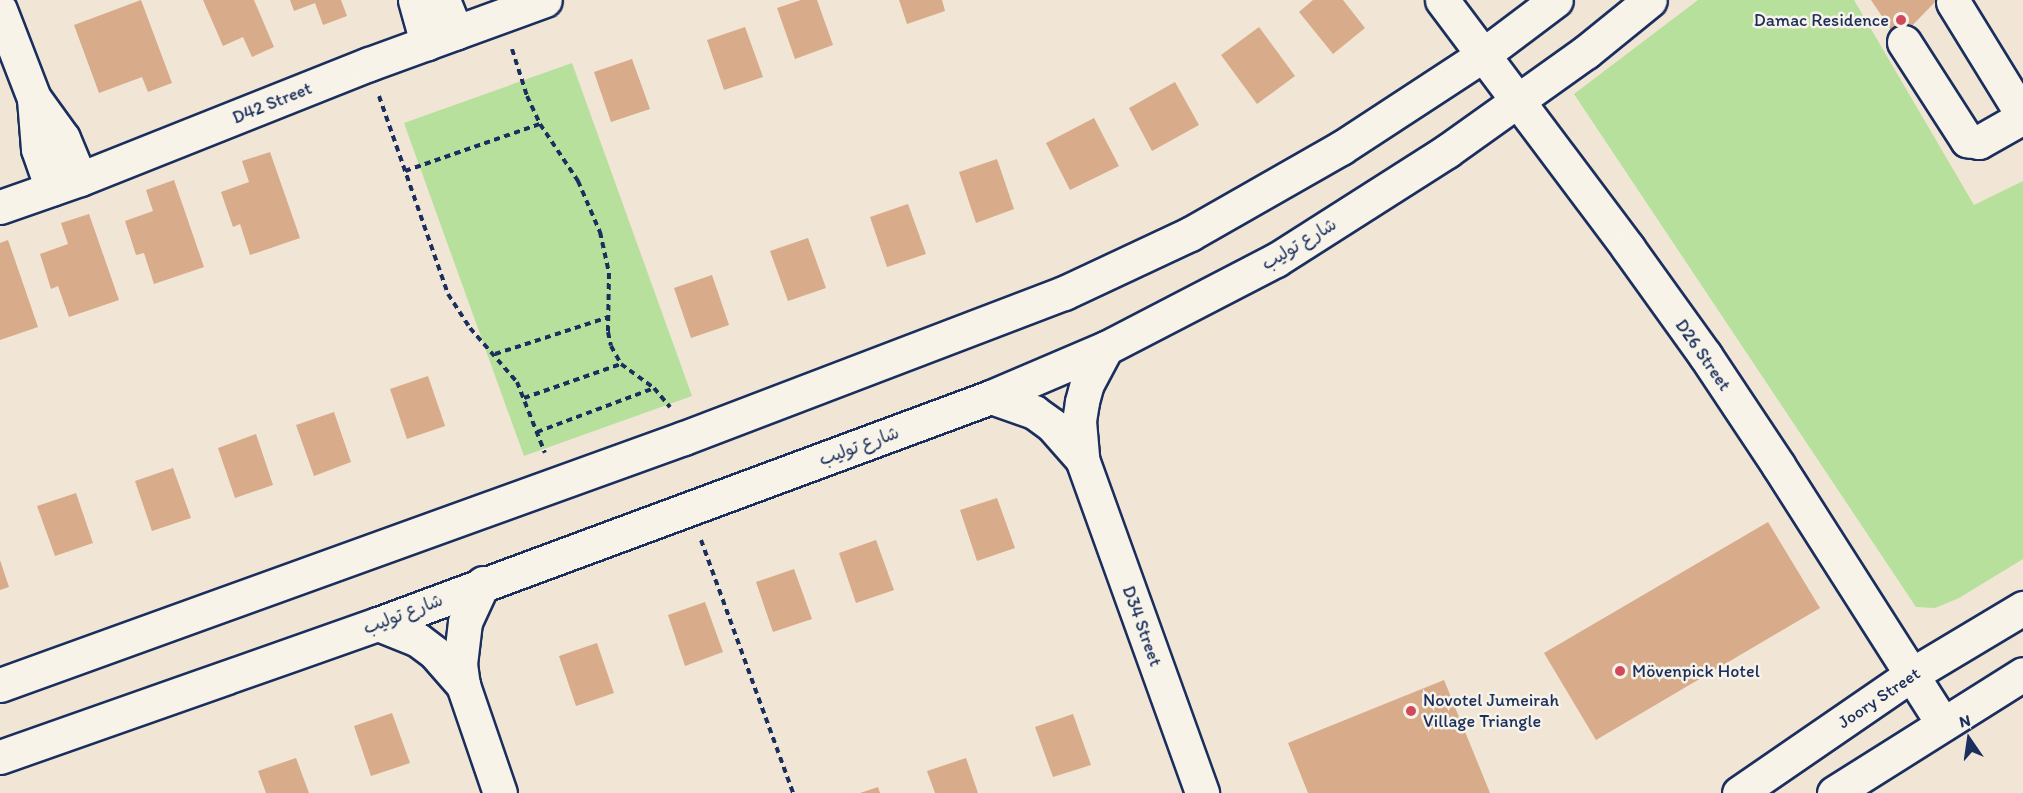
<!DOCTYPE html>
<html>
<head>
<meta charset="utf-8">
<style>
  body { margin:0 }
  #map { position:relative; width:2023px; height:793px; overflow:hidden; background:#f1e5d5; font-family:Itim,"Playpen Sans Arabic",sans-serif }
  div>[style] { position:absolute }
  .green>* { inset:0; background:#b6e09c }
  .building>* { inset:0; background:#d8ab8a }
  .path>* { height:4px; margin-top:-2px; transform-origin:0; background:repeating-linear-gradient(90deg,#1b2f5e 0 6px,transparent 0 10.5px) }
  .roads { filter:drop-shadow(2px 0 #1b2f5e) drop-shadow(-2px 0 #1b2f5e) drop-shadow(0 2px #1b2f5e) drop-shadow(0 -2px #1b2f5e) }
  .minor>* { height:33px; margin:-16.5px; padding:0 16.5px; transform-origin:16.5px; border-radius:16.5px; background:#f7f3e8 }
  .dots>* { width:16px; height:16px; translate:-50% -50%; box-sizing:border-box; border:3px solid #f7f3e8; border-radius:50% }
  span { translate:-50% -50%; white-space:nowrap; text-align:center; line-height:1.15; -webkit-text-stroke:5px #f7f3e8; paint-order:stroke }
  .poi-label { font-size:18px; color:#1b2f5e }
  .right { translate:-100% -50%; text-align:right }
  .left { translate:0 -50%; text-align:left }
  .street-label { font-size:18px; color:#1b2f5e }
  .north { position:absolute; left:1939px; top:709px; width:60px; height:60px; -webkit-text-stroke:4px #f7f3e8; paint-order:stroke; rotate:347deg; font-size:16px; font-weight:700; line-height:24px; text-align:center; color:#1b2f5e }
  .north::after { content:''; display:block; margin:auto; width:21px; height:27px; background:#1b2f5e; clip-path:polygon(50% 0,100% 100%,50% 72%,0 100%) }
</style>
</head>
<body>
<div id="map">
  <div class="green">
    <div style="clip-path:polygon(1698px 0,1854px 0,1974px 205px,2023px 181px,2023px 559px,1959px 598px,1935px 608px,1916px 607px,1574px 94px)"></div>
    <div style="clip-path:polygon(572px 63px,692px 396px,524px 456px,404px 123px)"></div>
  </div>
  <div class="building">
    <div style="clip-path:polygon(141px 0,172px 83px,148px 92px,142px 77px,99px 93px,74px 25px)"></div>
    <div style="clip-path:polygon(203px 0,254px 0,274px 47px,252px 57px,243px 37px,223px 46px)"></div>
    <div style="clip-path:polygon(290px 0,341px 0,347px 16px,323px 25px,315px 3px,294px 11px)"></div>
    <div style="clip-path:polygon(801px 0,817px 0,833px 45px,795px 59px,777px 8px)"></div>
    <div style="clip-path:polygon(899px 0,942px 0,945px 11px,907px 24px)"></div>
    <div style="clip-path:polygon(1313px 0,1343px 0,1365px 28px,1333px 54px,1299px 12px)"></div>
    <div style="clip-path:polygon(1871px 0,1937px 0,1898px 40px)"></div>
    <div style="clip-path:polygon(745px 27px,763px 77px,724px 90px,707px 40px)"></div>
    <div style="clip-path:polygon(1259px 27px,1295px 76px,1257px 104px,1221px 55px)"></div>
    <div style="clip-path:polygon(632px 59px,650px 109px,611px 122px,594px 72px)"></div>
    <div style="clip-path:polygon(1175px 82px,1199px 125px,1152px 151px,1129px 108px)"></div>
    <div style="clip-path:polygon(1094px 118px,1119px 166px,1070px 190px,1046px 143px)"></div>
    <div style="clip-path:polygon(270px 152px,300px 238px,250px 255px,240px 224px,233px 227px,221px 192px,249px 182px,242px 161px)"></div>
    <div style="clip-path:polygon(997px 159px,1014px 209px,976px 223px,959px 172px)"></div>
    <div style="clip-path:polygon(174px 180px,204px 267px,154px 284px,144px 253px,136px 255px,125px 221px,153px 211px,146px 190px)"></div>
    <div style="clip-path:polygon(908px 204px,926px 254px,887px 267px,870px 217px)"></div>
    <div style="clip-path:polygon(89px 214px,119px 300px,69px 317px,58px 286px,51px 289px,40px 254px,68px 244px,61px 223px)"></div>
    <div style="clip-path:polygon(808px 238px,826px 288px,788px 301px,770px 251px)"></div>
    <div style="clip-path:polygon(8px 240px,38px 327px,0 340px,0 243px)"></div>
    <div style="clip-path:polygon(712px 275px,729px 325px,691px 338px,674px 288px)"></div>
    <div style="clip-path:polygon(428px 376px,445px 426px,407px 439px,390px 389px)"></div>
    <div style="clip-path:polygon(334px 412px,351px 462px,314px 476px,296px 425px)"></div>
    <div style="clip-path:polygon(256px 434px,273px 485px,235px 498px,218px 448px)"></div>
    <div style="clip-path:polygon(173px 468px,191px 518px,152px 531px,135px 481px)"></div>
    <div style="clip-path:polygon(76px 493px,93px 543px,55px 556px,37px 506px)"></div>
    <div style="clip-path:polygon(997px 498px,1015px 548px,977px 561px,960px 510px)"></div>
    <div style="clip-path:polygon(1768px 522px,1820px 608px,1596px 740px,1544px 653px)"></div>
    <div style="clip-path:polygon(876px 540px,894px 590px,856px 603px,839px 553px)"></div>
    <div style="clip-path:polygon(0 560px,9px 587px,0 590px)"></div>
    <div style="clip-path:polygon(794px 569px,812px 619px,773px 632px,756px 582px)"></div>
    <div style="clip-path:polygon(705px 602px,723px 652px,685px 666px,668px 615px)"></div>
    <div style="clip-path:polygon(597px 643px,614px 693px,576px 706px,559px 656px)"></div>
    <div style="clip-path:polygon(1444px 680px,1490px 793px,1308px 793px,1288px 743px)"></div>
    <div style="clip-path:polygon(392px 713px,410px 763px,371px 776px,354px 726px)"></div>
    <div style="clip-path:polygon(1073px 714px,1091px 765px,1053px 777px,1035px 727px)"></div>
    <div style="clip-path:polygon(296px 758px,309px 793px,266px 793px,258px 771px)"></div>
    <div style="clip-path:polygon(966px 758px,978px 793px,935px 793px,927px 771px)"></div>
    <div style="clip-path:polygon(878px 787px,880px 793px,860px 793px)"></div>
  </div>
  <div class="path">
    <div style="left:512px;top:49px;width:49px;rotate:72.3deg"></div>
    <div style="left:527px;top:96px;width:31px;rotate:65deg"></div>
    <div style="left:540px;top:124px;width:69px;rotate:56.3deg"></div>
    <div style="left:578px;top:181px;width:56px;rotate:66.7deg"></div>
    <div style="left:600px;top:232px;width:42px;rotate:77.6deg"></div>
    <div style="left:609px;top:273px;width:59px;rotate:91deg"></div>
    <div style="left:608px;top:332px;width:14px;rotate:78deg"></div>
    <div style="left:611px;top:346px;width:21px;rotate:61deg"></div>
    <div style="left:621px;top:364px;width:41px;rotate:36deg"></div>
    <div style="left:654px;top:388px;width:25px;rotate:50deg"></div>
    <div style="left:379px;top:96px;width:210px;rotate:70.8deg"></div>
    <div style="left:448px;top:294px;width:40px;rotate:57.1deg"></div>
    <div style="left:470px;top:328px;width:72px;rotate:49deg"></div>
    <div style="left:517px;top:382px;width:76px;rotate:68.5deg"></div>
    <div style="left:405px;top:171px;width:143px;rotate:-19.2deg"></div>
    <div style="left:495px;top:354px;width:120px;rotate:-18deg"></div>
    <div style="left:524px;top:398px;width:103px;rotate:-19.3deg"></div>
    <div style="left:537px;top:432px;width:125px;rotate:-20.6deg"></div>
    <div style="left:701px;top:540px;width:269px;rotate:70deg"></div>
  </div>
  <div class="roads">
    <div class="minor">
      <div style="left:415px;top:0;width:45px;rotate:74.4deg"></div>
      <div style="left:443px;top:0;width:35px;rotate:68deg"></div>
      <div style="left:1442px;top:0;width:310px;rotate:53.1deg"></div>
      <div style="left:1628px;top:248px;width:132px;rotate:54.3deg"></div>
      <div style="left:1705px;top:355px;width:132px;rotate:56.4deg"></div>
      <div style="left:1778px;top:465px;width:307px;rotate:57.5deg"></div>
      <div style="left:1953px;top:2px;width:134px;rotate:58.4deg"></div>
      <div style="left:0;top:10px;width:94px;rotate:68.9deg"></div>
      <div style="left:34px;top:98px;width:49px;rotate:54.1deg"></div>
      <div style="left:63px;top:138px;width:44px;rotate:67.5deg"></div>
      <div style="left:1904px;top:42px;width:117px;rotate:57.3deg"></div>
      <div style="left:1967px;top:140px;width:12px;rotate:9deg"></div>
      <div style="left:1979px;top:142px;width:51px;rotate:-29.6deg"></div>
      <div style="left:34px;top:99px;width:50px;rotate:85.4deg"></div>
      <div style="left:38px;top:149px;width:42px;rotate:70.7deg"></div>
      <div style="left:0;top:207px;width:85px;rotate:-19.3deg"></div>
      <div style="left:80px;top:179px;width:311px;rotate:-21.7deg"></div>
      <div style="left:369px;top:64px;width:187px;rotate:-20deg"></div>
      <div style="left:1106px;top:348px;width:40px;rotate:118deg"></div>
      <div style="left:1087px;top:383px;width:20px;rotate:105deg"></div>
      <div style="left:1082px;top:402px;width:19px;rotate:99deg"></div>
      <div style="left:1079px;top:421px;width:38px;rotate:85deg"></div>
      <div style="left:1082px;top:459px;width:355px;rotate:70.2deg"></div>
      <div style="left:991px;top:397px;width:46px;rotate:19.2deg"></div>
      <div style="left:1034px;top:412px;width:22px;rotate:36deg"></div>
      <div style="left:1052px;top:425px;width:45px;rotate:48.6deg"></div>
      <div style="left:483px;top:583px;width:43px;rotate:114.8deg"></div>
      <div style="left:465px;top:622px;width:42px;rotate:96.8deg"></div>
      <div style="left:460px;top:664px;width:21px;rotate:82deg"></div>
      <div style="left:463px;top:685px;width:114px;rotate:71.1deg"></div>
      <div style="left:378px;top:624px;width:43px;rotate:21.8deg"></div>
      <div style="left:418px;top:640px;width:21px;rotate:37deg"></div>
      <div style="left:435px;top:653px;width:43px;rotate:48.8deg"></div>
      <div style="left:0;top:685px;width:727px;rotate:-19.86deg"></div>
      <div style="left:684px;top:438px;width:407px;rotate:-20.9deg"></div>
      <div style="left:1064px;top:293px;width:139px;rotate:-25.1deg"></div>
      <div style="left:1190px;top:234px;width:174px;rotate:-29.7deg"></div>
      <div style="left:1341px;top:148px;width:170px;rotate:-33.2deg"></div>
      <div style="left:1483px;top:55px;width:91px;rotate:-37deg"></div>
      <div style="left:0;top:757px;width:401px;rotate:-19.4deg"></div>
      <div style="left:378px;top:624px;width:654px;rotate:-20.32deg"></div>
      <div style="left:991px;top:397px;width:125px;rotate:-23.1deg"></div>
      <div style="left:1106px;top:348px;width:191px;rotate:-27.4deg"></div>
      <div style="left:1276px;top:260px;width:203px;rotate:-32.5deg"></div>
      <div style="left:1447px;top:151px;width:171px;rotate:-35.5deg"></div>
      <div style="left:1586px;top:52px;width:82px;rotate:-39.1deg"></div>
      <div style="left:1739px;top:793px;width:209px;rotate:-34.5deg"></div>
      <div style="left:1911px;top:675px;width:131px;rotate:-30.9deg"></div>
      <div style="left:1834px;top:793px;width:223px;rotate:-32.2deg"></div>
    </div>
  </div>
  <div class="dots">
    <div style="left:1901px;top:20px;background:#d1495b"></div>
    <div style="left:1620px;top:671px;background:#d1495b"></div>
    <div style="left:1411px;top:711px;background:#d1495b"></div>
  </div>
  <div class="poi-label">
    <span class="right" style="left:1889px;top:20px">Damac Residence</span>
    <span class="left" style="left:1632px;top:671px">Mövenpick Hotel</span>
    <span class="left" style="left:1423px;top:711px">Novotel Jumeirah<br>Village Triangle</span>
  </div>
  <div class="street-label">
    <span style="left:272px;top:103px;rotate:-22deg">D42 Street</span>
    <span style="left:1299px;top:244px;rotate:-31deg">شارع توليب</span>
    <span style="left:1703px;top:355px;rotate:55deg">D26 Street</span>
    <span style="left:859px;top:446px;rotate:-20deg">شارع توليب</span>
    <span style="left:403px;top:614px;rotate:-21deg">شارع توليب</span>
    <span style="left:1142px;top:626px;rotate:70deg">D34 Street</span>
    <span style="left:1879px;top:698px;rotate:-34deg">Joory Street</span>
  </div>
  <div class="north">N</div>
</div>
</body>
</html>
